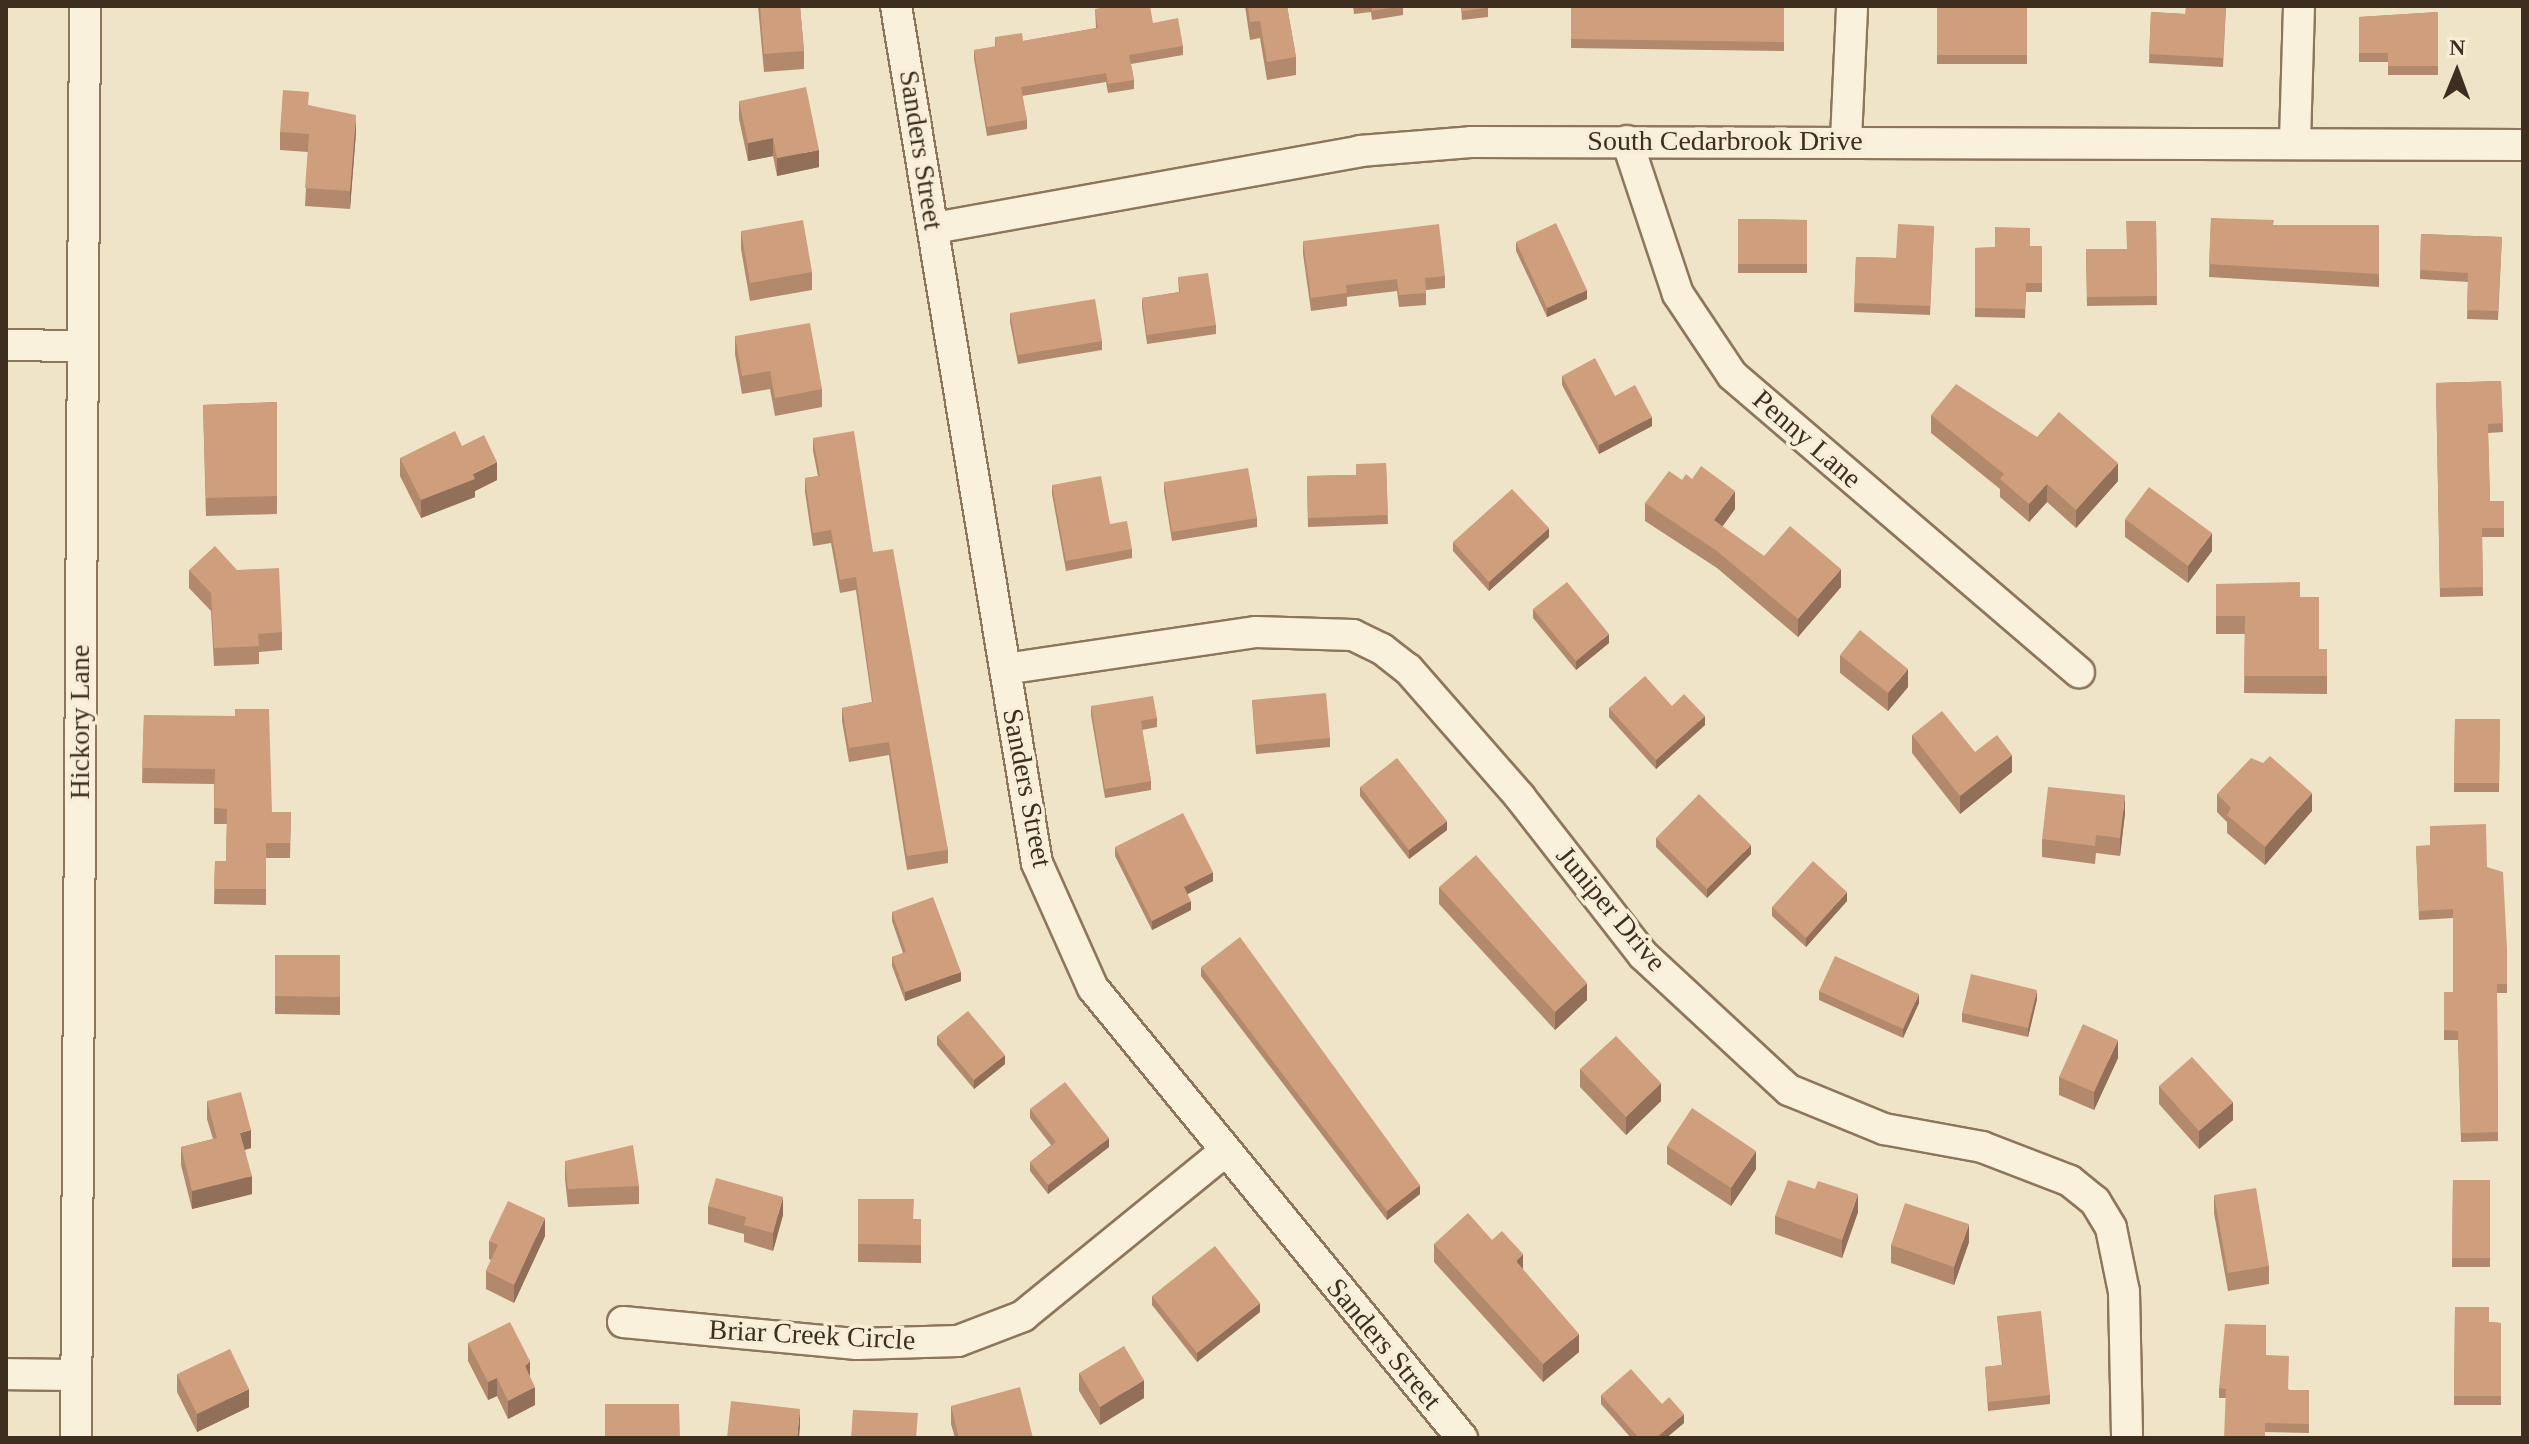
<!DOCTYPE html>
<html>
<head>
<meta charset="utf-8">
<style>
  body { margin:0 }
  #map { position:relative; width:2529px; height:1444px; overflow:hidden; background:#f0e4c8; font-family:Georgia,serif }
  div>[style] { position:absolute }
  .roads { filter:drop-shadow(2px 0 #8d765c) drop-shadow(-2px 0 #8d765c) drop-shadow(0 2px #8d765c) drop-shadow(0 -2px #8d765c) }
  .minor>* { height:30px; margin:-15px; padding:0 15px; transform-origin:15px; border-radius:15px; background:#faf1dc }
  .wall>* { inset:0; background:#b2896c }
  .shaded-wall>* { inset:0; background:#916f58 }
  .building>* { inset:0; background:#cf9f7d }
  span { translate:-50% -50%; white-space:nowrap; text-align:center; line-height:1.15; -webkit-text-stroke:7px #f7eed8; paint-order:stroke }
  .street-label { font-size:28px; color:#3d2e20 }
  .frame { position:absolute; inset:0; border:8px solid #3d2e20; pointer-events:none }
  .north { position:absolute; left:2417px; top:32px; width:80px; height:80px; -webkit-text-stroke:6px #f7eed8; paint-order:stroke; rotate:1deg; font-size:22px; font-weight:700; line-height:32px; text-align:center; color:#3d2e20 }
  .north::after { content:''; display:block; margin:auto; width:28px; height:36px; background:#3d2e20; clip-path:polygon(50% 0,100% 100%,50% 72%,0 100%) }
</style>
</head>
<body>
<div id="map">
  <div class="roads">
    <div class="minor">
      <div style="left:896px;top:6px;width:869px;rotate:80.66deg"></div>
      <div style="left:1037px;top:863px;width:137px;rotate:65.9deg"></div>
      <div style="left:1093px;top:988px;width:582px;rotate:50.65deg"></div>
      <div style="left:1846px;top:140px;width:134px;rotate:-87.4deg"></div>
      <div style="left:1627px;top:141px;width:161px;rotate:71.6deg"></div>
      <div style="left:1678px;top:294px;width:97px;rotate:56.3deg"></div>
      <div style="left:1732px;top:375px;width:457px;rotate:40.6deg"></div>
      <div style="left:2295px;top:141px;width:135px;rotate:-88.3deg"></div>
      <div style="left:934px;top:228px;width:433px;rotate:-10.2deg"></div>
      <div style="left:1360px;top:151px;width:111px;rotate:-4.6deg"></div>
      <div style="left:1471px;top:142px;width:1052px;rotate:0.16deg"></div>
      <div style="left:6px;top:345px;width:75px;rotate:0.8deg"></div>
      <div style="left:1005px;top:669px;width:254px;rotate:-8.4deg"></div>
      <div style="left:1256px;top:632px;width:97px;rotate:1.8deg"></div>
      <div style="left:1353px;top:635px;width:32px;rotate:26deg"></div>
      <div style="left:1382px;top:649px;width:33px;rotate:38deg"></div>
      <div style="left:1408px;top:669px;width:170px;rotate:48.8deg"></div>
      <div style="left:1520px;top:797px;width:200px;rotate:52.1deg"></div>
      <div style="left:1643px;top:955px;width:199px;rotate:42.8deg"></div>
      <div style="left:1789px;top:1090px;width:103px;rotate:22.3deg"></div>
      <div style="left:1884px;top:1129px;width:100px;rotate:10.4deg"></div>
      <div style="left:1982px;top:1147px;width:94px;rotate:21.1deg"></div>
      <div style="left:2070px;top:1181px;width:32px;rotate:39deg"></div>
      <div style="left:2095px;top:1201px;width:31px;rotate:59deg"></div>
      <div style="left:2111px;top:1228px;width:65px;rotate:78.5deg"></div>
      <div style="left:2124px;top:1292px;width:146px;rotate:88.8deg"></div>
      <div style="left:623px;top:1322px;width:235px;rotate:5.4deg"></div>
      <div style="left:857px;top:1344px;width:101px;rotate:-1.7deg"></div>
      <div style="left:958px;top:1341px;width:70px;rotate:-21deg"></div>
      <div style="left:1023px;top:1316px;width:261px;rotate:-39.2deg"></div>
      <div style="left:6px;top:1374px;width:70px;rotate:0.8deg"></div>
      <div style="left:76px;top:1438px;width:1432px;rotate:-89.64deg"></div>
    </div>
  </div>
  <div class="wall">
    <div style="clip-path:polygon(758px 6px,800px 6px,804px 51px,804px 69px,764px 72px)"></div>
    <div style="clip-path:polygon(1245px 6px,1287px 6px,1296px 57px,1296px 75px,1267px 80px,1260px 38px,1250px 40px)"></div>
    <div style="clip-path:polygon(1353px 6px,1403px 6px,1403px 15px,1372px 20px,1371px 12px,1354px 14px)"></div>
    <div style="clip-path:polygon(1461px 6px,1515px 6px,1488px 8px,1488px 17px,1462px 20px)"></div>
    <div style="clip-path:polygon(1571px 6px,1784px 6px,1784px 51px,1571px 48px)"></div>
    <div style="clip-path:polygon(1937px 6px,2027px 6px,2027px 64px,1937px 64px)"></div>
    <div style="clip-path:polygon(2226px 6px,2223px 67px,2149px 63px,2151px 12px,2185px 14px)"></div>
    <div style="clip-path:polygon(1095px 9px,1153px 23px,1183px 46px,1183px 55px,1131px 64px,1134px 80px,1134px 89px,1108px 93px,1106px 82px,1022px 96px,1027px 120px,1027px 129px,987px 136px,974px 59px,974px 50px,995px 47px,995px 37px,1023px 41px,1096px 28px)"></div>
    <div style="clip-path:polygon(2438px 12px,2438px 75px,2388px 75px,2388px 62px,2359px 62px,2359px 17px)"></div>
    <div style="clip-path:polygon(739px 101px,819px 167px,777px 176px,773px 156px,748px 161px,739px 119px)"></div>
    <div style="clip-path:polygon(309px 105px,356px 132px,350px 209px,305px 206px,308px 152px,280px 150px,280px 132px)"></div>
    <div style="clip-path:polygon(2211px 218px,2273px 225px,2379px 225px,2379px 287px,2209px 277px)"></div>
    <div style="clip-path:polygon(1738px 219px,1807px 220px,1807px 273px,1738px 273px)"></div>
    <div style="clip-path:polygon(2156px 221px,2157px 305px,2087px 306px,2086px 249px,2127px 249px)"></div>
    <div style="clip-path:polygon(1934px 226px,1930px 315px,1854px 312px,1856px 257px,1896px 258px)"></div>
    <div style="clip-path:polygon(741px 231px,812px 272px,812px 290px,750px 301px,741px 249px)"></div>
    <div style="clip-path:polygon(2421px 234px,2502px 237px,2498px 320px,2467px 319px,2468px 282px,2420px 279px)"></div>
    <div style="clip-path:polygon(1303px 241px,1445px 276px,1445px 288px,1426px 290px,1426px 305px,1399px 307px,1397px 291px,1347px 297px,1347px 306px,1311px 311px,1303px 254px)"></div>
    <div style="clip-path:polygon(1516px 242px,1587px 299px,1547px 317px,1516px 251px)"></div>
    <div style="clip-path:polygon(2042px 246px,2042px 292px,2026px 292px,2025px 318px,1975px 317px,1975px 248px)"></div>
    <div style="clip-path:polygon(1178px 277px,1216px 325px,1216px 334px,1147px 344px,1142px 307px,1142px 298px,1179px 292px)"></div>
    <div style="clip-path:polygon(1010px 313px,1102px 341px,1102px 350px,1018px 364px,1010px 322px)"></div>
    <div style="clip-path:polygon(735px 336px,822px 389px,822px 407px,775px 416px,770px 389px,742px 394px,735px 354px)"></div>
    <div style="clip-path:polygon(1562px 376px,1615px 396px,1652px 426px,1599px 454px,1562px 385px)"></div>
    <div style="clip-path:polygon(2501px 381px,2503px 432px,2488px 433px,2490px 501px,2504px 501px,2504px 537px,2482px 537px,2483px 596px,2440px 597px,2436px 383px)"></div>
    <div style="clip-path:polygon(277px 402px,277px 514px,206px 516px,203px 405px)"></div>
    <div style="clip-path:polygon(1931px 415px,2037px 437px,2118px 481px,2076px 528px,2047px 502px,2029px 522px,2000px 497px,2000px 489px,1931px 433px)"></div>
    <div style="clip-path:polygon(813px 438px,873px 552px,948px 850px,948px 863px,907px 870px,889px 755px,849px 762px,842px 721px,842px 708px,872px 702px,856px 590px,840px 593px,831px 543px,813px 546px,805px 492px,805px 478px,818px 476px,813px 451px)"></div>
    <div style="clip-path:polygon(400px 458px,497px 480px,475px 491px,475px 497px,421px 518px,400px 476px)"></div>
    <div style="clip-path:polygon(1386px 463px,1388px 524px,1308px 527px,1307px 476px,1356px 475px)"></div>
    <div style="clip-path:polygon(1682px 480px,1735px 509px,1722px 527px,1764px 556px,1841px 587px,1798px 637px,1717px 568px,1645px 521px,1645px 503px)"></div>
    <div style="clip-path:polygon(1164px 482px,1257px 518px,1257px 527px,1172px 541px,1164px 491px)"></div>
    <div style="clip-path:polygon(1052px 485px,1110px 524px,1132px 549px,1132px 558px,1066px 571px,1052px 494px)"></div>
    <div style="clip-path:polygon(2125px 519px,2212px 551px,2188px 583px,2125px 537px)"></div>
    <div style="clip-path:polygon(1549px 537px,1489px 591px,1453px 551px,1453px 542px)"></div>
    <div style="clip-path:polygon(189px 570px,237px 570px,282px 632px,282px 650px,259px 652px,259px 664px,214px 666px,211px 611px,189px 588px)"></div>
    <div style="clip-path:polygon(2216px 584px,2300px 597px,2319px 649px,2327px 649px,2327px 694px,2244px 693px,2245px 634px,2216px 634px)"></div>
    <div style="clip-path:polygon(1533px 609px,1609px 643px,1576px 670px,1533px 618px)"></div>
    <div style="clip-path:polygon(1840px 655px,1908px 687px,1888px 711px,1840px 673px)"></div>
    <div style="clip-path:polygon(1252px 700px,1330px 738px,1330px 747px,1256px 754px)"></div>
    <div style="clip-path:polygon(1091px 706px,1157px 718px,1157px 727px,1142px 730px,1151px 781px,1151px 790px,1105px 798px,1091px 715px)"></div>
    <div style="clip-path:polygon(1672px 706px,1705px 725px,1656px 769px,1609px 717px,1609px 708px)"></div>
    <div style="clip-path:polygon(144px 715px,272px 812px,291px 812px,290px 858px,266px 858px,266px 905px,214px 904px,215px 861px,226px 861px,227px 824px,214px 824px,214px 784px,142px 783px)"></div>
    <div style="clip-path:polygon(2455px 719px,2500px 719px,2499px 792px,2454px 792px)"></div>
    <div style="clip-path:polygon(1912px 735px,1975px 752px,2012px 772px,1960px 814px,1912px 753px)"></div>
    <div style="clip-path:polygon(1360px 787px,1447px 830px,1409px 859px,1360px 796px)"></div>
    <div style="clip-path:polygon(2217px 794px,2312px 811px,2265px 865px,2227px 833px,2227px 822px,2217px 812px)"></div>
    <div style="clip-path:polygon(2125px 813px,2120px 856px,2096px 853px,2095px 864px,2042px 857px,2042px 839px)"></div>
    <div style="clip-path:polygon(1656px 838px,1751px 854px,1707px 898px,1656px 847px)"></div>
    <div style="clip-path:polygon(2416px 846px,2487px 867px,2507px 949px,2507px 993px,2497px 993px,2498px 1141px,2461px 1142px,2458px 1040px,2444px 1040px,2444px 992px,2453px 992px,2453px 918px,2419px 920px)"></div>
    <div style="clip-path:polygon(1115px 847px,1213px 881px,1187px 894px,1191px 910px,1152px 930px,1115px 856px)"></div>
    <div style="clip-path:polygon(1439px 887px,1587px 1000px,1555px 1030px,1439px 904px)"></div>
    <div style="clip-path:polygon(1847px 901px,1806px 947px,1772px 916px,1772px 907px)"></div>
    <div style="clip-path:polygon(892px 912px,961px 981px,905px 1001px,892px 966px,892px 957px,903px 953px,892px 921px)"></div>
    <div style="clip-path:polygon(275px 955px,340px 955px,340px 1015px,275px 1014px)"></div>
    <div style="clip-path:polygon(1201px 967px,1420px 1194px,1387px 1220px,1201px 976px)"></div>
    <div style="clip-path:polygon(1819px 991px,1919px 1003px,1903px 1038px,1819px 1000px)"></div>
    <div style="clip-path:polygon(2037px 999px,2028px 1037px,1962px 1022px,1962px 1013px)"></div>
    <div style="clip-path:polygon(937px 1036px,1005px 1064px,974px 1089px,937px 1045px)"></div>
    <div style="clip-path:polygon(2118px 1058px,2094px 1110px,2059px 1095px,2059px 1077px)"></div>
    <div style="clip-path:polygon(1580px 1069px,1661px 1101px,1626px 1135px,1580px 1087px)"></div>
    <div style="clip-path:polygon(2159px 1086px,2233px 1120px,2199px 1149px,2159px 1104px)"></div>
    <div style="clip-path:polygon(207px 1101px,251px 1148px,245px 1150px,252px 1194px,192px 1209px,181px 1165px,181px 1147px,213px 1139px,207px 1119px)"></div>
    <div style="clip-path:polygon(1030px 1109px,1109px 1147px,1048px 1194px,1030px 1171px,1030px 1162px,1051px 1145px,1030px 1118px)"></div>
    <div style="clip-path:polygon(1667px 1146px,1756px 1169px,1731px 1206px,1667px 1164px)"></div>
    <div style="clip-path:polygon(565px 1161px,639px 1186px,639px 1204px,568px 1207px,565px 1179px)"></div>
    <div style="clip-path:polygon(2453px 1180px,2490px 1180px,2490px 1267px,2452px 1267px)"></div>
    <div style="clip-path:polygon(2214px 1195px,2269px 1266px,2269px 1284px,2228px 1291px,2214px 1213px)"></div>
    <div style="clip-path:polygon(858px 1199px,914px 1219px,921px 1219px,921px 1263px,858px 1262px)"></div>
    <div style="clip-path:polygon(708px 1206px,783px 1215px,773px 1251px,744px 1242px,744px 1234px,708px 1224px)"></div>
    <div style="clip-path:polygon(1858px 1212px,1842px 1258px,1775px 1234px,1775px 1216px)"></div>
    <div style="clip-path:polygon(545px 1236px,514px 1303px,486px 1289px,486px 1271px,491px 1260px,489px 1259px,489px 1241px)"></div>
    <div style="clip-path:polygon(1492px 1240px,1523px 1270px,1579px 1352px,1543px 1382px,1434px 1262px,1434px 1244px)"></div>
    <div style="clip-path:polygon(1969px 1242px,1954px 1285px,1891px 1263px,1891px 1245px)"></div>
    <div style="clip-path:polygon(1152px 1296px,1260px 1312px,1197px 1362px,1152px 1305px)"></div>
    <div style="clip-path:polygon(2455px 1307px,2489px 1322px,2501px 1323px,2501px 1405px,2454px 1405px)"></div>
    <div style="clip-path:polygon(1997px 1316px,2050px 1395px,2050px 1404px,1988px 1411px,1985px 1367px,2002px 1365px)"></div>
    <div style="clip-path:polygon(468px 1343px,530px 1376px,535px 1405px,508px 1419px,497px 1396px,488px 1400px,468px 1361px)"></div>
    <div style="clip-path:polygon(2266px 1355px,2289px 1390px,2309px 1390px,2309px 1433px,2265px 1432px,2226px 1398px,2219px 1398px,2219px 1388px)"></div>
    <div style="clip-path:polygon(1079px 1373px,1144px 1398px,1100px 1425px,1079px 1391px)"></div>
    <div style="clip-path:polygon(177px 1374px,249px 1407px,197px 1432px,177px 1392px)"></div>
    <div style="clip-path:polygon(1601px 1395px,1662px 1404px,1684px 1423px,1666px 1438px,1631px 1438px,1601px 1404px)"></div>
    <div style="clip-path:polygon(951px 1406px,1033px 1438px,955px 1438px,951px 1424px)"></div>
  </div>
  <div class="shaded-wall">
    <div style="clip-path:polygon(356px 115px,356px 132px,350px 209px,350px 191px)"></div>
    <div style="clip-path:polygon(773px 138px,773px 156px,748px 161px,748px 143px)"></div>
    <div style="clip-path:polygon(819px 150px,819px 167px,777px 176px,777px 158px)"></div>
    <div style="clip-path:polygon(1587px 290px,1587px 299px,1547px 317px,1547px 308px)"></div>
    <div style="clip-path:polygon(1652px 417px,1652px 426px,1599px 454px,1599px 445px)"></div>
    <div style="clip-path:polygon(497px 462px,497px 480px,475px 491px,475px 497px,421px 518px,421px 500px)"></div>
    <div style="clip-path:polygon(2118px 463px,2118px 481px,2076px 528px,2076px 510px)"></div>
    <div style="clip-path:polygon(2047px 484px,2047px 502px,2029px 522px,2029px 504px)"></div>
    <div style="clip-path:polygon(1735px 491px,1735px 509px,1714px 538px,1714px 520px)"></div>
    <div style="clip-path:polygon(1549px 528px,1549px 537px,1489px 591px,1489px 582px)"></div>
    <div style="clip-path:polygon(2212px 533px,2212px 551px,2188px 583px,2188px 566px)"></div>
    <div style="clip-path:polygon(1841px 569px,1841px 587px,1798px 637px,1798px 619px)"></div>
    <div style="clip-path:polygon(1609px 634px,1609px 643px,1576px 670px,1576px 661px)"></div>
    <div style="clip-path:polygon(1908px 669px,1908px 687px,1888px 711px,1888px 693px)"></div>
    <div style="clip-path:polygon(1705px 716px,1705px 725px,1656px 769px,1656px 760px)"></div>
    <div style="clip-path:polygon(2012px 755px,2012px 772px,1960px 814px,1960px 796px)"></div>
    <div style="clip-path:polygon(2312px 793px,2312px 811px,2265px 865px,2265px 847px)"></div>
    <div style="clip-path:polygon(2125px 795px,2125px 813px,2120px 856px,2120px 838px)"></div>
    <div style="clip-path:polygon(1447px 821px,1447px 830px,1409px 859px,1409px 850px)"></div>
    <div style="clip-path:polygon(1751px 845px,1751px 854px,1707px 898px,1707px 889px)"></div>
    <div style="clip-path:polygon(1213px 872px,1213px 881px,1184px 896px,1184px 887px)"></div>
    <div style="clip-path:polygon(1847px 892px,1847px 901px,1806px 947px,1806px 938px)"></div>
    <div style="clip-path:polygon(1191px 901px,1191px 910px,1152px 930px,1152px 921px)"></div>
    <div style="clip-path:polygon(961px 972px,961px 981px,905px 1001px,905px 992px)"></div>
    <div style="clip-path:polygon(1587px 983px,1587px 1000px,1555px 1030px,1555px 1012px)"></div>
    <div style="clip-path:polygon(2037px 990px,2037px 999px,2028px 1037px,2028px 1028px)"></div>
    <div style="clip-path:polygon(1919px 994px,1919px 1003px,1903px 1038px,1903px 1029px)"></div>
    <div style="clip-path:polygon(2118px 1040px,2118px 1058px,2094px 1110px,2094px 1092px)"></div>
    <div style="clip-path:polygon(1005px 1055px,1005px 1064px,974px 1089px,974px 1080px)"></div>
    <div style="clip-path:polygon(1661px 1083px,1661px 1101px,1626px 1135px,1626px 1117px)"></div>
    <div style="clip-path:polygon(2233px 1102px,2233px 1120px,2199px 1149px,2199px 1131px)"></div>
    <div style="clip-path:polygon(251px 1130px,251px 1148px,240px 1151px,240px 1133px)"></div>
    <div style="clip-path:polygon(1109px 1138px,1109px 1147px,1048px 1194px,1048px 1185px)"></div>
    <div style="clip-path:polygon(1756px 1151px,1756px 1169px,1731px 1206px,1731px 1188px)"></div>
    <div style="clip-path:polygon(252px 1176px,252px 1194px,192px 1209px,192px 1191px)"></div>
    <div style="clip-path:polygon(1420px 1185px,1420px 1194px,1387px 1220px,1387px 1211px)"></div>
    <div style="clip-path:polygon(1858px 1194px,1858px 1212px,1842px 1258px,1842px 1240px)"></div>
    <div style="clip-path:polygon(783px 1197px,783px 1215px,773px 1251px,773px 1233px)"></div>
    <div style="clip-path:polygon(545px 1218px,545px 1236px,514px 1303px,514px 1285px)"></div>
    <div style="clip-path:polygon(1969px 1224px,1969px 1242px,1954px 1285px,1954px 1267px)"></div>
    <div style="clip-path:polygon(1523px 1254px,1523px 1272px,1516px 1261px)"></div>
    <div style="clip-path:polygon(1260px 1303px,1260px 1312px,1197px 1362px,1197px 1353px)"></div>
    <div style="clip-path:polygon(1579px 1334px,1579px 1352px,1543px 1382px,1543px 1364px)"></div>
    <div style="clip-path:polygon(530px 1361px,530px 1379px,525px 1366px)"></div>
    <div style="clip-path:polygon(497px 1378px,497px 1396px,488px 1400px,488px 1382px)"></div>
    <div style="clip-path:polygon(1144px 1380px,1144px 1398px,1100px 1425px,1100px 1407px)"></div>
    <div style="clip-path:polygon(535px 1387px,535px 1405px,508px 1419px,508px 1401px)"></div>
    <div style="clip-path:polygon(249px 1389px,249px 1407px,197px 1432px,197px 1414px)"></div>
    <div style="clip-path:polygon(800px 1409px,800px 1427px,799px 1438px,797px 1438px)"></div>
    <div style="clip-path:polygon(1684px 1414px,1684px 1423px,1666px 1438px,1656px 1438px)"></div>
  </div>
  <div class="building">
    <div style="clip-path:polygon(760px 6px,800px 6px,804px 51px,764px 54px)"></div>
    <div style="clip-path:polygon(1111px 6px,1150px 6px,1153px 23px,1178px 18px,1183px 46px,1129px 55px,1134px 80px,1108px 84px,1106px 73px,1021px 87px,1027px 120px,987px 127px,974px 50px,996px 46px,995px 37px,1022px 33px,1023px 41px,1098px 28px,1095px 9px)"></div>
    <div style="clip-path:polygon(1248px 6px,1287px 6px,1296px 57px,1267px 62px,1260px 21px,1250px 22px)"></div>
    <div style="clip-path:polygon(1371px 6px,1402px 6px,1372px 11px)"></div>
    <div style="clip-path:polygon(1462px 6px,1488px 6px,1488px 8px,1462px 11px)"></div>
    <div style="clip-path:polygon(1571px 6px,1784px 6px,1784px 42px,1571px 39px)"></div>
    <div style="clip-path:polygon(1937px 6px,2027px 6px,2027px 55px,1937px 55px)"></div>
    <div style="clip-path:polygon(2186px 6px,2226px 6px,2223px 58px,2149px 54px,2151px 12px,2185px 14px)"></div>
    <div style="clip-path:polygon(2438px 12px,2438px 66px,2388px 66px,2388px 53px,2359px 53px,2359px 17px)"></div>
    <div style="clip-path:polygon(806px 87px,819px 150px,777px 158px,773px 138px,748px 143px,739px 101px)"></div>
    <div style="clip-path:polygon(283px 90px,309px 92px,308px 105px,356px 115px,350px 191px,305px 188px,309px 134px,280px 132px)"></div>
    <div style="clip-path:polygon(2211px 218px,2274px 220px,2273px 225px,2379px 225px,2379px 274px,2209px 264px)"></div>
    <div style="clip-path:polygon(1738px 219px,1807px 220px,1807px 264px,1738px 264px)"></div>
    <div style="clip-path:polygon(803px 220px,812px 272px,750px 283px,741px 231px)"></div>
    <div style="clip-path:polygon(2126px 221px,2156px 221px,2157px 296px,2087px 297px,2086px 249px,2127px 249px)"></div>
    <div style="clip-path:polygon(1556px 223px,1587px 290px,1547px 308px,1516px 242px)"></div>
    <div style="clip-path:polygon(1439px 224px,1445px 276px,1425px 278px,1426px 293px,1399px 295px,1397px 279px,1346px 285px,1347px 293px,1311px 298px,1303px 241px)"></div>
    <div style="clip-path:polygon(1898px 224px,1934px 226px,1930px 306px,1854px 303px,1856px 257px,1896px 258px)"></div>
    <div style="clip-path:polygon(1995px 227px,2030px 228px,2030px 246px,2042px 246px,2042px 283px,2026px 283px,2025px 309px,1975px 308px,1975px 248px,1995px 247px)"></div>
    <div style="clip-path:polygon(2421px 234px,2502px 237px,2498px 311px,2467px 310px,2468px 273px,2420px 270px)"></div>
    <div style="clip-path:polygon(1208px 273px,1216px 325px,1147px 335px,1142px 298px,1180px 292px,1178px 277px)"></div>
    <div style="clip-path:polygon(1095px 299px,1102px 341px,1018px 355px,1010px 313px)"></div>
    <div style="clip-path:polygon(810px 323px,822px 389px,775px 398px,770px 371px,742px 376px,735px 336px)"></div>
    <div style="clip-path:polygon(1595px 358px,1615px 396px,1635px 385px,1652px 417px,1599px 445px,1562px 376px)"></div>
    <div style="clip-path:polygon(2501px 381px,2503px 423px,2488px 424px,2490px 501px,2504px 501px,2504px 528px,2482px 528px,2483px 587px,2440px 588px,2436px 383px)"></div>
    <div style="clip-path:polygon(1956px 384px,2037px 437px,2059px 412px,2118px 463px,2076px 510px,2047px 484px,2029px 504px,2000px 479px,2004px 474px,1931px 415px)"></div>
    <div style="clip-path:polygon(277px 402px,277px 496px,206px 498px,203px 405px)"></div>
    <div style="clip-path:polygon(455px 431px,462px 446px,484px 435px,497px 462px,473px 474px,475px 479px,421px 500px,400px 458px)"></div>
    <div style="clip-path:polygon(854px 431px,873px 552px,893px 549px,948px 850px,907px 856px,889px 742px,849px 748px,842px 708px,873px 702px,856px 577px,840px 580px,831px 530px,813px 533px,805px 478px,820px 476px,813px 438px)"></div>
    <div style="clip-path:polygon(1386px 463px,1388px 515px,1308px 518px,1307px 476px,1356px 475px,1356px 464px)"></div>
    <div style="clip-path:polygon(1701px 466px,1735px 491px,1714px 520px,1764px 556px,1790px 526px,1841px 569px,1798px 619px,1717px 551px,1645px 503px,1669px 471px,1682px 480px,1686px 474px,1692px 479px)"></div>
    <div style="clip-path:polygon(1248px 468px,1257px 518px,1172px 532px,1164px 482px)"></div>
    <div style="clip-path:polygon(1101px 476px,1110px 524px,1127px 521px,1132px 549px,1066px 561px,1052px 485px)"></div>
    <div style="clip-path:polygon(2149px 487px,2212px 533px,2188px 566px,2125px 519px)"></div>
    <div style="clip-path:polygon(1512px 489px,1549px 528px,1489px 582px,1453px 542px)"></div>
    <div style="clip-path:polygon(215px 546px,237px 570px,279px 568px,282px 632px,258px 634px,259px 646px,214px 648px,211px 593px,189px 570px)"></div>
    <div style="clip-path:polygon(1567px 582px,1609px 634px,1576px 661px,1533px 609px)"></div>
    <div style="clip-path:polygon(2300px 582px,2300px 597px,2319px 597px,2319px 649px,2327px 649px,2327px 676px,2244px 676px,2245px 616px,2216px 616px,2216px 584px)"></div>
    <div style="clip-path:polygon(1860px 630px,1908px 669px,1888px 693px,1840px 655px)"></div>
    <div style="clip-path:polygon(1645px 676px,1672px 706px,1684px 694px,1705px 716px,1656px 760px,1609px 708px)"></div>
    <div style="clip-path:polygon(1326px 693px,1330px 738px,1256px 745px,1252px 700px)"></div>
    <div style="clip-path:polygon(1153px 696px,1157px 718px,1141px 721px,1151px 781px,1105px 789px,1091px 706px)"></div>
    <div style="clip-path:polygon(235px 709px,269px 709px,272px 812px,291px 812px,290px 843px,266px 843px,266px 889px,214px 889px,215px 861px,226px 861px,227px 809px,214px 808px,215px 769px,142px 768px,144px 715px,235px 716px)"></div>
    <div style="clip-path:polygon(1942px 711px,1975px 752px,1997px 735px,2012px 755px,1960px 796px,1912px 735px)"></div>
    <div style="clip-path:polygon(2455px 719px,2500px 719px,2499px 783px,2454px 783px)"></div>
    <div style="clip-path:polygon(2270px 756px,2312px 793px,2265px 847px,2227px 815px,2231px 808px,2217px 794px,2251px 758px,2263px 763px)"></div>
    <div style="clip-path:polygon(1397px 758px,1447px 821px,1409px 850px,1360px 787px)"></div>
    <div style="clip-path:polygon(2048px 787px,2125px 795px,2120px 838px,2096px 835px,2095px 846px,2042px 839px)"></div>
    <div style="clip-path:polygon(1699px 794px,1751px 845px,1707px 889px,1656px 838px)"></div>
    <div style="clip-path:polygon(1183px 813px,1213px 872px,1184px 887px,1191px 901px,1152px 921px,1115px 847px)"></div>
    <div style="clip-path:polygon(2486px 824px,2487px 867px,2503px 872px,2507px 949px,2507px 984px,2497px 984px,2498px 1132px,2461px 1133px,2458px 1031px,2444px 1030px,2444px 992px,2453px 992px,2453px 909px,2419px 911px,2416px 846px,2430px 845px,2430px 826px)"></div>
    <div style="clip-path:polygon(1476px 855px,1587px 983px,1555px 1012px,1439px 887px)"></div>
    <div style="clip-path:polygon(1813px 861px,1847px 892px,1806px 938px,1772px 907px)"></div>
    <div style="clip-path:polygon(933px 897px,961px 972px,905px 992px,892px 957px,906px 952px,892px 912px)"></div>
    <div style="clip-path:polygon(1240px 937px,1420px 1185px,1387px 1211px,1201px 967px)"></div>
    <div style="clip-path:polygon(275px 955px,340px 955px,340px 997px,275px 996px)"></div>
    <div style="clip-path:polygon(1835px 956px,1919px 994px,1903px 1029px,1819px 991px)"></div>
    <div style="clip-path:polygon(1971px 974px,2037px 990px,2028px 1028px,1962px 1013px)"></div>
    <div style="clip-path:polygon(968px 1011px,1005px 1055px,974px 1080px,937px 1036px)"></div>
    <div style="clip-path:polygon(2083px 1024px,2118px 1040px,2094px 1092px,2059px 1077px)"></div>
    <div style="clip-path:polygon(1616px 1036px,1661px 1083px,1626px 1117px,1580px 1069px)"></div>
    <div style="clip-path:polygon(2192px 1057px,2233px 1102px,2199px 1131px,2159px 1086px)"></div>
    <div style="clip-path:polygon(1065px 1082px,1109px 1138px,1048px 1185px,1030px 1162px,1056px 1142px,1030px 1109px)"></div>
    <div style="clip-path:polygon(241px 1092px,251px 1130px,240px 1133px,252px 1176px,192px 1191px,181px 1147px,217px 1138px,207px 1101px)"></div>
    <div style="clip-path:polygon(1692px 1108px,1756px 1151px,1731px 1188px,1667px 1146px)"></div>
    <div style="clip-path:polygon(633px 1145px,639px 1186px,568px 1189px,565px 1161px)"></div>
    <div style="clip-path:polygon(716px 1178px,783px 1197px,773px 1233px,744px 1225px,746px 1217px,708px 1206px)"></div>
    <div style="clip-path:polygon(1788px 1180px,1815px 1189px,1818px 1181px,1858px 1194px,1842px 1240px,1775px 1216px)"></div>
    <div style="clip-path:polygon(2453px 1180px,2490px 1180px,2490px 1258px,2452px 1258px)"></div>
    <div style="clip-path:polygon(2256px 1188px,2269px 1266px,2228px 1273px,2214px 1195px)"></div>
    <div style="clip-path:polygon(858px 1199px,914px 1199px,913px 1219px,921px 1219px,921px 1245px,858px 1244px)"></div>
    <div style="clip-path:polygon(508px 1201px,545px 1218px,514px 1285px,486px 1271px,498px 1245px,489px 1241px)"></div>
    <div style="clip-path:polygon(1905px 1203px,1969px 1224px,1954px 1267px,1891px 1245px)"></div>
    <div style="clip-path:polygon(1468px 1213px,1492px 1240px,1502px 1231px,1523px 1254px,1516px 1261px,1579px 1334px,1543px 1364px,1434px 1244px)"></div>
    <div style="clip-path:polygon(1215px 1246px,1260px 1303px,1197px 1353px,1152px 1296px)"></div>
    <div style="clip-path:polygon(2455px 1307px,2489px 1307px,2489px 1322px,2501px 1323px,2501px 1396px,2454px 1396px)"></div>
    <div style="clip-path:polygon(2041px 1311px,2050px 1395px,1988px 1402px,1985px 1367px,2003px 1365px,1997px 1316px)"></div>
    <div style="clip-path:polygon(510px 1322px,530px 1361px,525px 1366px,535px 1387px,508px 1401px,497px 1378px,488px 1382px,468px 1343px)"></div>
    <div style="clip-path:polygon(2225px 1324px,2266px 1325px,2266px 1355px,2289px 1356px,2288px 1390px,2309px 1390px,2309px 1424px,2265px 1423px,2265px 1438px,2224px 1438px,2226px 1389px,2219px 1388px)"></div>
    <div style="clip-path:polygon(1124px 1346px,1144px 1380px,1100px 1407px,1079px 1373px)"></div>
    <div style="clip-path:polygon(230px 1349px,249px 1389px,197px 1414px,177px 1374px)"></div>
    <div style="clip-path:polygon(1631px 1369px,1662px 1404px,1669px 1397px,1684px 1414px,1656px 1438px,1639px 1438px,1601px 1395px)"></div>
    <div style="clip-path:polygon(1020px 1387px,1033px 1438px,959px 1438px,951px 1406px)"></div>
    <div style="clip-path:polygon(731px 1401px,800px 1409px,797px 1438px,727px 1438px)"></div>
    <div style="clip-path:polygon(605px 1404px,679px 1404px,680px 1438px,605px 1438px)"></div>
    <div style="clip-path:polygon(853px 1410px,918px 1413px,916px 1438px,851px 1438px)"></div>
    <div style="clip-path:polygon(2455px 1436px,2495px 1436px,2495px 1438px,2455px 1438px)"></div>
  </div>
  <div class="street-label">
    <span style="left:1725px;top:141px">South Cedarbrook Drive</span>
    <span style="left:921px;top:150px;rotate:81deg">Sanders Street</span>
    <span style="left:1807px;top:439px;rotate:41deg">Penny Lane</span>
    <span style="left:80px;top:722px;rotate:-90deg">Hickory Lane</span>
    <span style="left:1027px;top:788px;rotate:79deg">Sanders Street</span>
    <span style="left:1611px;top:909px;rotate:50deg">Juniper Drive</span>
    <span style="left:812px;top:1335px;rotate:3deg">Briar Creek Circle</span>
    <span style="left:1384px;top:1344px;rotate:50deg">Sanders Street</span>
  </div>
  <div class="frame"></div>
  <div class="north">N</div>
</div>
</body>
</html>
